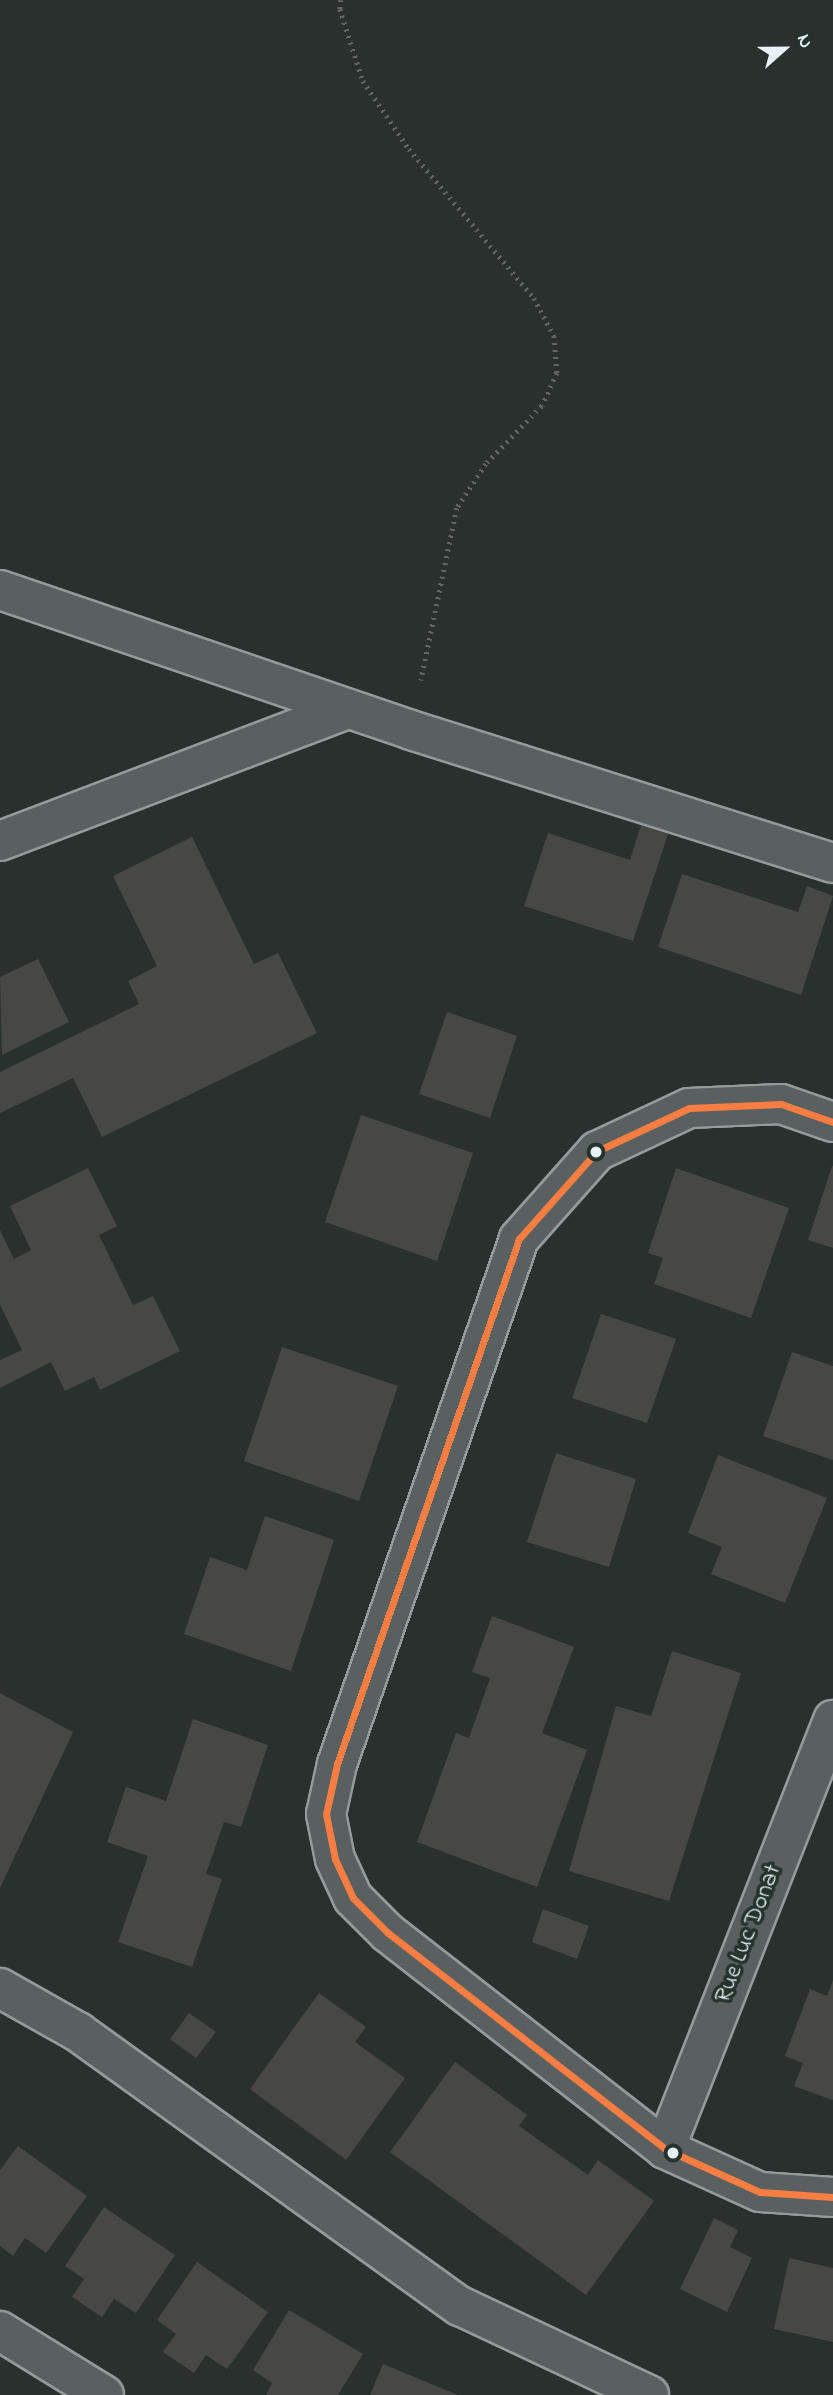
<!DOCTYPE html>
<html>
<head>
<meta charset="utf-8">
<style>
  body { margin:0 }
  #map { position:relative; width:833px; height:2395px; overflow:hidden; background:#29302d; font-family:"Indie Flower",sans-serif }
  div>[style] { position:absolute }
  .building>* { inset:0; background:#474845 }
  .path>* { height:4.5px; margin-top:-2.25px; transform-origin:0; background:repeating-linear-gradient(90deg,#626665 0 2px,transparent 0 7px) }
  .roads { filter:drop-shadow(2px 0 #959a9a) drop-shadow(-2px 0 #959a9a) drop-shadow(0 2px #959a9a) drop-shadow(0 -2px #959a9a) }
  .minor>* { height:38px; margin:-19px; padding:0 19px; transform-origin:19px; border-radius:19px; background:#5a6060 }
  .bus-1>* { height:7px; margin:-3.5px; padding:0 3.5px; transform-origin:3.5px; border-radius:3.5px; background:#f77d43 }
  .dots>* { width:19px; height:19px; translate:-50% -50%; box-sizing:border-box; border:4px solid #26332d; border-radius:50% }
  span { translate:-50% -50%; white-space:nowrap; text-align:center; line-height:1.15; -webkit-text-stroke:7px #26332d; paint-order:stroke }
  .street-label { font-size:24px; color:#e8f1f8 }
  .north { position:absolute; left:749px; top:14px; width:70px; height:70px; -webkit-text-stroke:5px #26332d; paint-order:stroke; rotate:69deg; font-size:19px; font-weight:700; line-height:28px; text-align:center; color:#e8f1f8 }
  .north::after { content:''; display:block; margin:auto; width:24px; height:32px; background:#e8f1f8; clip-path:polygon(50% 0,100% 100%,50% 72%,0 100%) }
</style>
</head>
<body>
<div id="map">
  <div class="building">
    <div style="clip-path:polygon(641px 825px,668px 834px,633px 941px,524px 906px,548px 833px,630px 860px)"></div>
    <div style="clip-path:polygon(192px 837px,254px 964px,278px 953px,317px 1033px,102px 1137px,73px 1078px,0 1113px,0 1072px,139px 1004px,128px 981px,157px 966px,113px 876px)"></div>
    <div style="clip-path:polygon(682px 874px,798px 912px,807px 886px,833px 896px,801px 995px,658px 947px)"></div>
    <div style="clip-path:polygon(38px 959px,69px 1022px,2px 1055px,0 977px)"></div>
    <div style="clip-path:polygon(447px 1012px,517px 1036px,490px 1118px,419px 1094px)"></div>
    <div style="clip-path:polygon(361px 1115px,473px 1153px,437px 1261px,325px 1222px)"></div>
    <div style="clip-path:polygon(832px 1166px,833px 1166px,833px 1248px,808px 1240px)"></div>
    <div style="clip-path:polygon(88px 1168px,117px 1226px,99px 1235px,133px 1305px,153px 1296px,180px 1351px,100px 1390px,94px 1377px,65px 1391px,51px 1362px,0 1388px,0 1360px,22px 1350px,0 1305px,0 1230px,14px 1259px,31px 1250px,10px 1206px)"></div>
    <div style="clip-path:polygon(676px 1168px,789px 1208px,751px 1318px,654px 1284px,663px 1258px,648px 1253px)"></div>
    <div style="clip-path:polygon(601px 1314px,676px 1339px,647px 1423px,572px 1398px)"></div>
    <div style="clip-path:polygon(282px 1347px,398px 1386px,359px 1501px,244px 1461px)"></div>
    <div style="clip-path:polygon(792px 1352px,833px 1366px,833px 1460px,763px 1436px)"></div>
    <div style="clip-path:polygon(556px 1453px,636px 1479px,609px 1567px,527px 1542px)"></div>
    <div style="clip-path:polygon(718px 1455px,827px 1498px,785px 1603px,711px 1574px,722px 1547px,688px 1533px)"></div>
    <div style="clip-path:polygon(265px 1516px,334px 1540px,291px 1671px,184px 1634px,210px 1557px,247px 1570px)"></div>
    <div style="clip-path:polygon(492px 1616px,574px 1647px,542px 1733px,587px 1750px,537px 1887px,417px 1842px,456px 1733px,469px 1738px,490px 1678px,472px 1672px)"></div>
    <div style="clip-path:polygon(672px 1651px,741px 1673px,669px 1901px,569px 1871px,616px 1706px,651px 1716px)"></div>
    <div style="clip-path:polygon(0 1693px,73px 1732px,0 1888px)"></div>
    <div style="clip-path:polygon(193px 1719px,268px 1745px,241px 1827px,224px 1822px,206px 1874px,222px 1879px,192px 1967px,118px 1942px,148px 1856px,107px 1842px,126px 1787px,166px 1801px)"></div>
    <div style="clip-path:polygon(543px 1909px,589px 1926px,577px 1959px,532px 1942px)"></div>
    <div style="clip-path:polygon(833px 1980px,833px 2100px,794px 2086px,803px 2063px,785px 2056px,810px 1989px,827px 1996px)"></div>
    <div style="clip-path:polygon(319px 1993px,366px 2027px,355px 2042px,405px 2078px,346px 2160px,250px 2089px)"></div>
    <div style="clip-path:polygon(189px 2013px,216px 2032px,196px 2058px,170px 2039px)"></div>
    <div style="clip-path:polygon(455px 2062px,527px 2115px,519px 2126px,588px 2175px,598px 2160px,654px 2201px,586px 2295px,390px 2152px)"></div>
    <div style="clip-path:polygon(18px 2146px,87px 2196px,46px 2253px,25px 2238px,13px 2256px,0 2246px,0 2170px)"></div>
    <div style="clip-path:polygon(104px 2207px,175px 2255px,136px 2313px,114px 2299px,102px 2317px,72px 2297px,84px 2279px,65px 2266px)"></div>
    <div style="clip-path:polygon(714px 2218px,738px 2230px,730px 2247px,752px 2258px,727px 2312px,680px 2289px)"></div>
    <div style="clip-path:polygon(789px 2258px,833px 2268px,833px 2342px,774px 2329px)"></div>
    <div style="clip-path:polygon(197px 2262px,268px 2312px,227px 2369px,206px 2355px,194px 2373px,163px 2352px,176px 2334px,157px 2320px)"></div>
    <div style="clip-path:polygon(289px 2310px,363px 2354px,338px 2395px,266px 2395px,272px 2383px,253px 2370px)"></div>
    <div style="clip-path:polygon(383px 2364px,458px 2395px,370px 2395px)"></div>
  </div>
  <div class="path">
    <div style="left:341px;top:0;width:9px;rotate:96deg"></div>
    <div style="left:340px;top:9px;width:76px;rotate:72.3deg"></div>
    <div style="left:363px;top:81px;width:82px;rotate:55.9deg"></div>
    <div style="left:409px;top:149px;width:194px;rotate:50deg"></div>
    <div style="left:534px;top:298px;width:43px;rotate:62.2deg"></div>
    <div style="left:554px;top:336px;width:37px;rotate:85deg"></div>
    <div style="left:557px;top:373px;width:36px;rotate:114deg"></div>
    <div style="left:542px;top:406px;width:81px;rotate:134deg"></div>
    <div style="left:486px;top:464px;width:53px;rotate:123.4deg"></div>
    <div style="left:457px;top:508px;width:176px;rotate:101.8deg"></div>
  </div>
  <div class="roads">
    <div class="minor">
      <div style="left:0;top:590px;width:434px;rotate:18.8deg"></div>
      <div style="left:411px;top:730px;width:442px;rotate:17.5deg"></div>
      <div style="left:0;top:841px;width:372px;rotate:-20.8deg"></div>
      <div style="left:833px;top:1122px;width:55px;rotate:-160.9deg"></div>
      <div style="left:781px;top:1104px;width:92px;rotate:177.5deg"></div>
      <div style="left:689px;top:1108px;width:102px;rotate:154.9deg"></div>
      <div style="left:597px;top:1151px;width:118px;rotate:131.6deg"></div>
      <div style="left:519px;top:1239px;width:556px;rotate:109.12deg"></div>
      <div style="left:337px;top:1764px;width:51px;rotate:102.4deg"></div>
      <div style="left:326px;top:1814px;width:46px;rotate:78.7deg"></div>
      <div style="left:335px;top:1859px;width:43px;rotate:65.2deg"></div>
      <div style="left:353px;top:1898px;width:49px;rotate:45deg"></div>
      <div style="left:388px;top:1933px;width:351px;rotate:37.9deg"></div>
      <div style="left:665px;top:2149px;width:104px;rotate:24.4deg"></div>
      <div style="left:760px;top:2192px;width:73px;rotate:3.9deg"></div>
      <div style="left:0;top:1988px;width:90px;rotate:29.4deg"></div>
      <div style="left:78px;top:2032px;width:470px;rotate:35.7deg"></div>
      <div style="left:460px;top:2306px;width:209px;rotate:25.2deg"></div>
      <div style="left:665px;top:2149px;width:461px;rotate:-68.6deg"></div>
      <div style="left:0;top:2331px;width:122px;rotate:31.6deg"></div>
    </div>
  </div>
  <div class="bus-1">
    <div style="left:833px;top:1122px;width:55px;rotate:-160.9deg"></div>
    <div style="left:781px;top:1104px;width:92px;rotate:177.5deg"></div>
    <div style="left:689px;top:1108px;width:102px;rotate:154.9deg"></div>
    <div style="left:597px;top:1151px;width:118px;rotate:131.6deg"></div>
    <div style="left:519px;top:1239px;width:556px;rotate:109.12deg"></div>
    <div style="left:337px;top:1764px;width:51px;rotate:102.4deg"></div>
    <div style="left:326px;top:1814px;width:46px;rotate:78.7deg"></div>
    <div style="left:335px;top:1859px;width:43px;rotate:65.2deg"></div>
    <div style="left:353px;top:1898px;width:49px;rotate:45deg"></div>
    <div style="left:388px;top:1933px;width:351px;rotate:37.9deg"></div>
    <div style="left:665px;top:2149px;width:104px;rotate:24.4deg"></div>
    <div style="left:760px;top:2192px;width:73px;rotate:3.9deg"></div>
  </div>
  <div class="dots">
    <div style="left:596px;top:1152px;background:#e8f1f8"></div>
    <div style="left:673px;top:2153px;background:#e8f1f8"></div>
  </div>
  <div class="street-label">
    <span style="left:749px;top:1934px;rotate:-69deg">Rue Luc Donat</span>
  </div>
  <div class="north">N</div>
</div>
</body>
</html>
